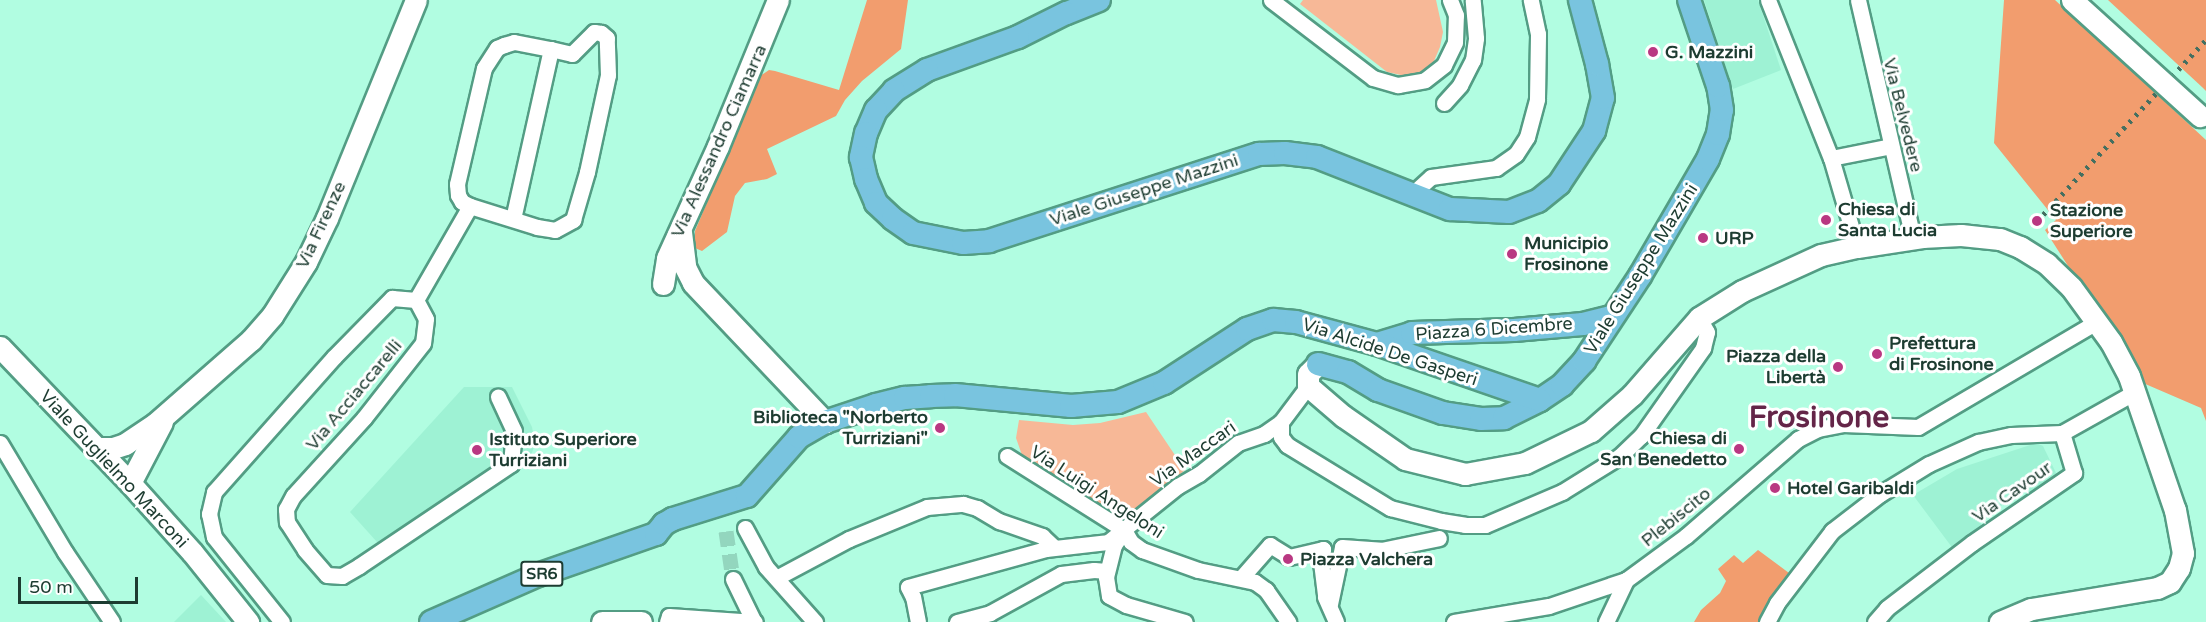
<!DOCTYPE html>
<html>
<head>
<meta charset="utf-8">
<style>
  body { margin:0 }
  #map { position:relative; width:2206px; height:622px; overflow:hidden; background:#b1fde1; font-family:"Varela Round",sans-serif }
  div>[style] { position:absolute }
  .built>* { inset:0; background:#9ef2d4 }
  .green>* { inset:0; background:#f7b897 }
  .forest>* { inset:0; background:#f29d6e }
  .street-tunnel>* { height:15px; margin-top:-7.5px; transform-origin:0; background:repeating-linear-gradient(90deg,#93d6be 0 15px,transparent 0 23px) }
  .roads { filter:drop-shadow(2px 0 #539d84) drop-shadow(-2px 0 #539d84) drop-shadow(0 2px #539d84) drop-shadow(0 -2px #539d84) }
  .street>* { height:15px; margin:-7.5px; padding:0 7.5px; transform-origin:7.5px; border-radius:7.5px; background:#fff }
  .secondary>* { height:21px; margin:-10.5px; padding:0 10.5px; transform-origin:10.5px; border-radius:10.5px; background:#fff }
  .primary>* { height:22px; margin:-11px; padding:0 11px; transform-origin:11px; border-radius:11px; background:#79c4df }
  .rail>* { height:4.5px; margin-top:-2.25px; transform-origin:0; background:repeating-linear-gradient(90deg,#446f60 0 3px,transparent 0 9px) }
  .bridges { filter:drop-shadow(2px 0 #539d84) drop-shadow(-2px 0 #539d84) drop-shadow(0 2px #539d84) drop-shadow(0 -2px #539d84) }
  .secondary-bridge>* { height:21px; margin:-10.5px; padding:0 10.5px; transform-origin:10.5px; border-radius:10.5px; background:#fff }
  .dots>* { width:16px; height:16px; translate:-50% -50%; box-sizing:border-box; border:3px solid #fff; border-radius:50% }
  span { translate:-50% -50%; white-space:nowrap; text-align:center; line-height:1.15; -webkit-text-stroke:6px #fff; paint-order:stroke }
  .shield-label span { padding:2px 4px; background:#fff; border:2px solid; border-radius:4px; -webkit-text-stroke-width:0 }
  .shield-label { font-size:16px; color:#1d3c31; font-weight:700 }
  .poi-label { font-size:18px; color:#1d3c31; font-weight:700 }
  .left { translate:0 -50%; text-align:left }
  .right { translate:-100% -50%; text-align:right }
  .street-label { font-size:18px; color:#1d3c31 }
  .town-label { font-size:30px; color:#642548; font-weight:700 }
  .scale { position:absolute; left:18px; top:577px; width:120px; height:27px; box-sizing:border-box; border:3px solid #1d3c31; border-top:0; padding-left:8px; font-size:18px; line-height:21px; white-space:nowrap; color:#1d3c31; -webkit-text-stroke:4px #fff; paint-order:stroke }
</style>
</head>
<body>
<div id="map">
  <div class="built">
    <div style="clip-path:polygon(1704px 0,1758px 0,1781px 70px,1733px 89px)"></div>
    <div style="clip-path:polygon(464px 387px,512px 387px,532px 427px,535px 444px,528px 464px,386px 552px,350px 512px)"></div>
    <div style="clip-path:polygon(2036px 443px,2043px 446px,2057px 475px,2029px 498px,2024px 492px,1979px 519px,1983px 529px,1954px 550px,1913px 495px,1957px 469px)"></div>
    <div style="clip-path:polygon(201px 595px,226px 622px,174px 622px)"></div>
  </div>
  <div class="green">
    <div style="clip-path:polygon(1303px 0,1436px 0,1443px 32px,1440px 47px,1434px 61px,1422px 72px,1410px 77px,1387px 72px,1300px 4px)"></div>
    <div style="clip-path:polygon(1146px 412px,1185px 470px,1127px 520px,1113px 515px,1023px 458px,1016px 438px,1019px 420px,1073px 425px,1100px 423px)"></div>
  </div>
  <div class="forest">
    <div style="clip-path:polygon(867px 0,908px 0,901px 49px,862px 81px,845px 100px,836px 116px,767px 149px,777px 174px,767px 179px,745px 183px,735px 196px,727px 232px,702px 251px,695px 248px,695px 231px,760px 76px,769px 70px,775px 71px,839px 90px)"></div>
    <div style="clip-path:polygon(2004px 0,2055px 0,2206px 140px,2206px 421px,2201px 408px,2143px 383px,2045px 230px,2056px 220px,1994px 143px)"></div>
    <div style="clip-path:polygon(2108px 0,2206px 0,2206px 91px,2202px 87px)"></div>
    <div style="clip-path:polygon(1758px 550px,1789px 573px,1761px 622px,1694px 622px,1701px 610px,1720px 593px,1726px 581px,1718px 569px,1734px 555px,1743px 563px)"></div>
  </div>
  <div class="street-tunnel">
    <div style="left:726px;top:531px;width:49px;rotate:81.7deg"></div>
  </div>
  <div class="roads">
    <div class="street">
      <div style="left:1271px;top:0;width:128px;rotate:37.4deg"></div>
      <div style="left:1373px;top:78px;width:26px;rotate:16deg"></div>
      <div style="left:1398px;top:85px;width:27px;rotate:-10deg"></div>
      <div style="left:1425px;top:80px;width:24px;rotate:-38deg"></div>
      <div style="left:1444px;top:65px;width:25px;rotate:-64deg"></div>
      <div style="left:1455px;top:42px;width:27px;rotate:-88deg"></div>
      <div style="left:1456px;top:15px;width:16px;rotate:-112deg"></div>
      <div style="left:1768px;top:0;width:170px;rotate:68.3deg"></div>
      <div style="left:1831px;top:158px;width:93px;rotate:73.7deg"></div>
      <div style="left:1858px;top:0;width:244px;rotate:77deg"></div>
      <div style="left:1444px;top:103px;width:24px;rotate:-48deg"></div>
      <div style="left:1460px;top:85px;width:28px;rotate:-63deg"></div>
      <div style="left:1473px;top:60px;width:22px;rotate:-82deg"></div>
      <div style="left:1476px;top:38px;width:38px;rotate:-95deg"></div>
      <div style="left:1831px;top:158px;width:61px;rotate:-11.3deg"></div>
      <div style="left:1411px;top:195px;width:27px;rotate:-42deg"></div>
      <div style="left:1431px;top:177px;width:66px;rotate:-7.9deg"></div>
      <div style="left:1496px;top:168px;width:24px;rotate:-35deg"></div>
      <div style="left:1516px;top:154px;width:20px;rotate:-57deg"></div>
      <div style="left:1527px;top:137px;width:39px;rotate:-75deg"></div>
      <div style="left:1537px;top:99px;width:65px;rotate:-89.1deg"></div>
      <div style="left:1538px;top:34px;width:35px;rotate:-102deg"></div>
      <div style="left:470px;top:206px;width:9px;rotate:-153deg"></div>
      <div style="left:462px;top:202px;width:8px;rotate:-120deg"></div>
      <div style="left:458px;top:195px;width:11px;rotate:-95deg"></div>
      <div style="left:457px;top:184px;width:119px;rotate:-76.9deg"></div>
      <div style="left:484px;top:68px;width:24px;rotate:-57deg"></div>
      <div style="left:497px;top:48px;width:8px;rotate:-23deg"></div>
      <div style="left:504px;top:45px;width:10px;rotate:-17deg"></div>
      <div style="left:514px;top:42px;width:38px;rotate:11deg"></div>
      <div style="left:416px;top:300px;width:108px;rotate:-60.1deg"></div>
      <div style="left:470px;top:206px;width:70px;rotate:17.4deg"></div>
      <div style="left:537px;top:227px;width:18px;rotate:9deg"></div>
      <div style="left:555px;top:230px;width:21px;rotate:-29deg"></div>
      <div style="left:573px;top:220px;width:50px;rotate:-73.7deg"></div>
      <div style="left:587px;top:172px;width:99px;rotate:-77.8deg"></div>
      <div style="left:608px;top:75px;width:37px;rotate:-92deg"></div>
      <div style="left:607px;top:38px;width:8px;rotate:-140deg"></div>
      <div style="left:601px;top:33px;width:7px;rotate:-172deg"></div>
      <div style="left:594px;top:32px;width:31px;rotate:135deg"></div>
      <div style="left:572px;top:54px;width:22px;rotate:-167deg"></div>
      <div style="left:551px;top:49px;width:174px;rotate:102.6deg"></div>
      <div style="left:1281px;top:422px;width:15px;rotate:90deg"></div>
      <div style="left:1281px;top:437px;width:10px;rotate:53deg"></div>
      <div style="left:1287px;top:445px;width:121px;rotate:31.5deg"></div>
      <div style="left:1390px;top:508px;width:53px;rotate:14.3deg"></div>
      <div style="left:1441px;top:521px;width:24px;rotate:9deg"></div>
      <div style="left:1465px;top:525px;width:20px"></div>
      <div style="left:1485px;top:525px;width:84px;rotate:-23.2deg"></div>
      <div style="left:1562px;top:492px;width:68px;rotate:-31.8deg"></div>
      <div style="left:1620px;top:456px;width:29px;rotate:-44deg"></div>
      <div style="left:1641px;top:436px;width:108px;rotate:-54.8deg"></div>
      <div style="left:1703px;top:348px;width:16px;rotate:-76deg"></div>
      <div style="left:1707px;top:332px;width:16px;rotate:-120deg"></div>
      <div style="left:0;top:443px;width:127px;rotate:59.2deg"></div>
      <div style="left:65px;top:552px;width:84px;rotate:56.1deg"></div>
      <div style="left:1007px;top:456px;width:138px;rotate:32.3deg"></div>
      <div style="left:1124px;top:530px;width:14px;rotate:60deg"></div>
      <div style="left:1131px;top:542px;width:14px;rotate:36deg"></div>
      <div style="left:1142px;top:550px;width:59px;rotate:19.7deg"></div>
      <div style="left:1198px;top:570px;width:58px;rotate:11.9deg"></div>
      <div style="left:1255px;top:582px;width:14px;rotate:36deg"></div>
      <div style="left:1266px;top:590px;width:39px;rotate:55deg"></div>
      <div style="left:745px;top:528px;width:44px;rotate:61.7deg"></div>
      <div style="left:766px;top:567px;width:74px;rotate:48.3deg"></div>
      <div style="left:1121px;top:535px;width:12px;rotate:125deg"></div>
      <div style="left:1114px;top:545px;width:33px;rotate:104deg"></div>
      <div style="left:1106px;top:577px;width:19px;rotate:81deg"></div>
      <div style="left:1109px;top:596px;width:19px;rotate:28deg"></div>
      <div style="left:1126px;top:605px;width:61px;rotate:16.1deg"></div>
      <div style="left:776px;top:578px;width:83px;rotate:-28.1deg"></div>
      <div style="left:849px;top:539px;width:84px;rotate:-22.3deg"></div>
      <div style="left:927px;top:507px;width:36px;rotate:-5deg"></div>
      <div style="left:963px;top:504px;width:15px;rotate:16deg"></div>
      <div style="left:977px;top:508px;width:26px;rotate:31deg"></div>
      <div style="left:999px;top:521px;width:46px;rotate:19.2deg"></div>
      <div style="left:1042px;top:536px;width:16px;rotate:43deg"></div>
      <div style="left:1241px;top:578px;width:44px;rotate:-48.7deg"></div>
      <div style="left:1270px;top:545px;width:22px;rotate:32deg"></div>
      <div style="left:1289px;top:557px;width:35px;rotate:-13deg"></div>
      <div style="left:1323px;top:549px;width:13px;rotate:99deg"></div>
      <div style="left:1321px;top:562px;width:35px;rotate:83deg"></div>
      <div style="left:1325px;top:597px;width:27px;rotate:66deg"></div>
      <div style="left:733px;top:579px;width:46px;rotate:64deg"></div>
      <div style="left:1330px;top:604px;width:58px;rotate:-78.1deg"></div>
      <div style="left:1342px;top:547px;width:39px;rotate:4deg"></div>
      <div style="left:1381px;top:550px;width:59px;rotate:-11.7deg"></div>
      <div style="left:282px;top:622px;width:109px;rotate:-128.7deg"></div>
      <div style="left:214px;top:537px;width:24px;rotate:-102deg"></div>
      <div style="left:209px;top:514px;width:23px;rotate:-77deg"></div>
      <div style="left:214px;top:492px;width:181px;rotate:-48.4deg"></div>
      <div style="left:334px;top:357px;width:83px;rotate:-45.5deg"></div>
      <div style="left:392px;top:298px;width:24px;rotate:5deg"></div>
      <div style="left:416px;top:300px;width:21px;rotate:62deg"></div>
      <div style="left:426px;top:319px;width:24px;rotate:97deg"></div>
      <div style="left:423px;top:343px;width:95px;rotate:128.2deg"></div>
      <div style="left:364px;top:418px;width:105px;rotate:132.3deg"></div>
      <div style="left:293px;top:496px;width:15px;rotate:118deg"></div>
      <div style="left:286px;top:509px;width:13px;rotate:86deg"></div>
      <div style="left:287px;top:522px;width:33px;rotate:57deg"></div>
      <div style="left:305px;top:550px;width:33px;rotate:49deg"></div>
      <div style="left:327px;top:575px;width:15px;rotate:4deg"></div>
      <div style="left:342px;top:576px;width:20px;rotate:-30deg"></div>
      <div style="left:359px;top:566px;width:183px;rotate:-33.9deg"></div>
      <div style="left:511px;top:464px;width:33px;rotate:-85deg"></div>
      <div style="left:514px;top:431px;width:38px;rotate:-115deg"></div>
      <div style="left:667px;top:622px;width:6px;rotate:-72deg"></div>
      <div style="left:669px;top:616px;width:86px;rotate:4deg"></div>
      <div style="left:918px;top:622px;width:25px;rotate:-101deg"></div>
      <div style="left:913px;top:597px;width:11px;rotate:-117deg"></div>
      <div style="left:908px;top:587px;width:143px;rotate:-15.4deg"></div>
      <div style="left:1046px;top:549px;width:62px;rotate:-6.4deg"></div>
      <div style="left:1108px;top:542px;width:90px;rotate:-38.7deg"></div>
      <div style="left:1178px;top:486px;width:24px;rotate:-30deg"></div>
      <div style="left:1199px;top:474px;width:50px;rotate:-38.5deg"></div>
      <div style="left:1238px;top:443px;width:28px;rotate:-19deg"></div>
      <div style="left:1264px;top:434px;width:21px;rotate:-35deg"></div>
      <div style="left:1281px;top:422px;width:45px;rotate:-53.1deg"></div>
      <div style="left:957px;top:622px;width:34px;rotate:-15deg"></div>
      <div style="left:990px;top:613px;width:81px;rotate:-28.8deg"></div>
      <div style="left:1061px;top:574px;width:33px;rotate:-7deg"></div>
      <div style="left:1094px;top:570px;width:13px;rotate:4deg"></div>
      <div style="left:1454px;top:622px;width:96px;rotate:-9.6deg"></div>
      <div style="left:1549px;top:606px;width:81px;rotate:-18.7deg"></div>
      <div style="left:1626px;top:580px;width:74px;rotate:-36.3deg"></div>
      <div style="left:1686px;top:536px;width:148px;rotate:-40.9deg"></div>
      <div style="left:1798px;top:439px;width:22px;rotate:-27deg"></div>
      <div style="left:1818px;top:429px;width:25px;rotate:-11deg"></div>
      <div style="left:1843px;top:424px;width:75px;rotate:2.3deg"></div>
      <div style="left:1918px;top:427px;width:207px;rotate:-30.5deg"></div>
      <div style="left:1606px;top:622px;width:47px;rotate:-64.5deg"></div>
      <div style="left:1767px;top:622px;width:21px;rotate:-62deg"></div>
      <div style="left:1777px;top:603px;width:91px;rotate:-52.6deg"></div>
      <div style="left:1832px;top:531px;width:61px;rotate:-37.6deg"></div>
      <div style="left:1880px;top:494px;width:57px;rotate:-31.5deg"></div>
      <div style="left:1929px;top:464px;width:54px;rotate:-24.2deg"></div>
      <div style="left:1978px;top:442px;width:34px;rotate:-12deg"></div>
      <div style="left:2011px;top:435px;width:51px;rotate:-2.2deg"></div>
      <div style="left:2062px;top:433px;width:84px;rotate:-29.3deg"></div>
      <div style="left:1875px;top:622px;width:18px;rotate:-49deg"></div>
      <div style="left:1887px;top:608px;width:107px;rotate:-37.4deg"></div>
      <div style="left:1972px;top:543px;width:124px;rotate:-34.5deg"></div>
      <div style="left:2074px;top:473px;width:42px;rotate:-106.7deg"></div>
    </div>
    <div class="secondary">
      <div style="left:681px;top:232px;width:35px;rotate:83deg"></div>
      <div style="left:685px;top:267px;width:18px;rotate:63deg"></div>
      <div style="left:693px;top:283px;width:192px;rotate:46.5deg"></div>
      <div style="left:663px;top:284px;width:26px;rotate:-81deg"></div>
      <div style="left:667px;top:258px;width:123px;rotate:-65.5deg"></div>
      <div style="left:718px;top:146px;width:158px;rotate:-67.7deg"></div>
      <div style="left:0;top:347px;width:188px;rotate:46.3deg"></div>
      <div style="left:130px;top:483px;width:93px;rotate:48.1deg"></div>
      <div style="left:192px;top:552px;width:90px;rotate:51.3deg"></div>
      <div style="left:1318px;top:364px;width:14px;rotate:135deg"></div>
      <div style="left:1308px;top:374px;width:12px;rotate:90deg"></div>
      <div style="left:1308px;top:386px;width:46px;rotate:40.6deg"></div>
      <div style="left:1343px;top:416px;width:75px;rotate:34.7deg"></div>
      <div style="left:1405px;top:459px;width:62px;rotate:14deg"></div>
      <div style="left:1465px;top:474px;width:61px;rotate:-10.4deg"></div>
      <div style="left:1525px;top:463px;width:73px;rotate:-25.9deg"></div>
      <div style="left:1591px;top:431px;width:55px;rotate:-41.3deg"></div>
      <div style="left:1632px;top:395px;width:102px;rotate:-49deg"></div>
      <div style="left:1699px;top:318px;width:51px;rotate:-32.1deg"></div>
      <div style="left:1742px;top:291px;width:87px;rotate:-24.5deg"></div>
      <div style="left:1821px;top:255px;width:37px;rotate:-13deg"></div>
      <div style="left:1857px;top:247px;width:66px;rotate:-8.7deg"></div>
      <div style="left:1922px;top:237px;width:39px;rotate:-3deg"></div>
      <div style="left:1961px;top:235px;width:39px;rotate:6deg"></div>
      <div style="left:2000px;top:239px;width:22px;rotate:22deg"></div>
      <div style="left:2020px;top:247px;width:32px;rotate:32deg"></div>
      <div style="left:2047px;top:264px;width:33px;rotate:44deg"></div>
      <div style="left:2071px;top:287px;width:68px;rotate:54deg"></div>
      <div style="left:2111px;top:342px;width:38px;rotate:62deg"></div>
      <div style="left:2129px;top:376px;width:142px;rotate:71.1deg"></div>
      <div style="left:2175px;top:510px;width:44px;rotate:79.5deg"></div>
      <div style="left:2183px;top:553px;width:16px;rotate:105deg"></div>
      <div style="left:2179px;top:568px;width:17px;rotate:123deg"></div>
      <div style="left:2170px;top:582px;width:14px;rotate:155deg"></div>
      <div style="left:2157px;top:588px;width:128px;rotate:170.5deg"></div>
      <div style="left:2031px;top:609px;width:34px;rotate:157deg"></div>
      <div style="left:98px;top:448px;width:15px"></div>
      <div style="left:113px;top:448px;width:13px;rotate:-18deg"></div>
      <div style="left:125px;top:444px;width:36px;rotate:-34deg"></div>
      <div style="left:155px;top:424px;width:128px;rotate:-41.2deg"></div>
      <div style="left:251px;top:340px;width:32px;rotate:-49deg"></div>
      <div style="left:272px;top:316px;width:64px;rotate:-57.8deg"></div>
      <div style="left:306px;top:262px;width:49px;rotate:-64.5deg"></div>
      <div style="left:327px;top:218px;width:235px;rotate:-67.8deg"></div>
      <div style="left:130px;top:483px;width:69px;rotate:-62.3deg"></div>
      <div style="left:602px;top:622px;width:39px"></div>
    </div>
    <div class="primary">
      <div style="left:1099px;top:0;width:35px;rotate:158deg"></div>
      <div style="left:1066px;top:13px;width:54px;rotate:153.4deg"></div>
      <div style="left:1018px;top:37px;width:97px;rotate:160.1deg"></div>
      <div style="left:927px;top:70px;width:39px;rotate:148deg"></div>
      <div style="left:894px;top:91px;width:26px;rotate:133deg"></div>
      <div style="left:876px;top:110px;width:25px;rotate:113deg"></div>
      <div style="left:866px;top:133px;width:25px;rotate:102deg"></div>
      <div style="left:861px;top:157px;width:23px;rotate:77deg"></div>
      <div style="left:866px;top:179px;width:26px;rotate:67deg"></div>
      <div style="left:876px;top:203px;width:23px;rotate:43deg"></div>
      <div style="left:893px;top:219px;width:24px;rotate:35deg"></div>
      <div style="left:913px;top:233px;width:51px;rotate:11.3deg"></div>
      <div style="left:963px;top:243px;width:26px;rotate:-4deg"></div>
      <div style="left:989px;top:241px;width:284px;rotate:-17.9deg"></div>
      <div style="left:1259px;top:154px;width:26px;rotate:-2deg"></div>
      <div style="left:1285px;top:153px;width:32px;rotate:7deg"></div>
      <div style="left:1317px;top:157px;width:143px;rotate:21.4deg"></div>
      <div style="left:1450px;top:209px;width:59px;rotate:2.9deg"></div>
      <div style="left:1509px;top:212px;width:31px;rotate:-21deg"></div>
      <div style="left:1538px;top:201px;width:27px;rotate:-39deg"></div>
      <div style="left:1559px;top:184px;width:64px;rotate:-56.6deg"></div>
      <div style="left:1594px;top:131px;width:34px;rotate:-75deg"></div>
      <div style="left:1603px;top:98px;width:35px;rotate:-100deg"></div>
      <div style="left:1597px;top:64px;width:66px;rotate:-104.9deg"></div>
      <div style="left:1377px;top:344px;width:37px;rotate:-17deg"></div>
      <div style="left:1412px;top:333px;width:102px;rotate:-1.7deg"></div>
      <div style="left:1514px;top:330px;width:69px;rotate:-5deg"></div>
      <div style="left:1583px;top:324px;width:30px;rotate:-14deg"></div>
      <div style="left:1318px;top:364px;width:31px;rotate:15deg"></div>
      <div style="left:1348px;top:372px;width:35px;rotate:31deg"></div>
      <div style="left:1378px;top:390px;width:69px;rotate:19.5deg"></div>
      <div style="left:1443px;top:413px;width:38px;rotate:9deg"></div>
      <div style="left:1481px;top:419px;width:23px;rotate:-2deg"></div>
      <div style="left:1504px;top:418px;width:40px;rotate:-26.6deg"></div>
      <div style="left:1540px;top:400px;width:27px;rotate:-34deg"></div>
      <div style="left:1562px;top:385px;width:33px;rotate:-47deg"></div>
      <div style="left:1584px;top:361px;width:102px;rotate:-56.6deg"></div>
      <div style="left:1640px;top:276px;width:135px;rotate:-59.8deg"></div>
      <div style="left:1708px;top:159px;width:27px;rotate:-68deg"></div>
      <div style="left:1718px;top:134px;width:24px;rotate:-81deg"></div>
      <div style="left:1722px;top:110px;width:24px;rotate:-99deg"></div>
      <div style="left:1718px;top:86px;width:91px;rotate:-108.6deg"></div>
      <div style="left:431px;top:622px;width:117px;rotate:-23.7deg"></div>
      <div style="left:538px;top:575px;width:125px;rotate:-19.2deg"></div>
      <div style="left:656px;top:534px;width:13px;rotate:-51deg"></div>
      <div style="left:664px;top:524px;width:10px;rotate:-29deg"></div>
      <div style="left:673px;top:519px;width:77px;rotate:-17.3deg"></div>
      <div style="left:747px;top:496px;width:79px;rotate:-48.6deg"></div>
      <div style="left:799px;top:437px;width:30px;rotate:-30deg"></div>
      <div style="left:825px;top:422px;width:54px;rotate:-18.4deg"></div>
      <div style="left:876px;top:405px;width:30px;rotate:-14deg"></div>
      <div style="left:905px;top:398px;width:26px;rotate:-4deg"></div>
      <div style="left:931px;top:396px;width:24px;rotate:-2deg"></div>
      <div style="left:955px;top:395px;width:117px;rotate:5.4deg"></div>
      <div style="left:1071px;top:406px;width:47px;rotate:-4.9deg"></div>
      <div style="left:1118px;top:402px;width:50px;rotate:-22.4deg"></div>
      <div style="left:1164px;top:383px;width:99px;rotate:-33deg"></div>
      <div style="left:1247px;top:329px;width:28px;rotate:-19deg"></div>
      <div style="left:1273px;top:320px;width:23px;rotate:5deg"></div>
      <div style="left:1296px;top:322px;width:84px;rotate:15.2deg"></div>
      <div style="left:1377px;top:344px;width:172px;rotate:19deg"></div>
    </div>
  </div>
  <div class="rail">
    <div style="left:2037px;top:221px;width:248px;rotate:-47deg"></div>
  </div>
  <div class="bridges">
    <div class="secondary-bridge">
      <div style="left:2072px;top:0;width:173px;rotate:42.2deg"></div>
    </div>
  </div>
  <div class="dots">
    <div style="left:1653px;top:52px;background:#b93882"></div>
    <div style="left:1826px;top:220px;background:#b93882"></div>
    <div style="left:2037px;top:221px;background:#b93882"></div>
    <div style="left:1703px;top:238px;background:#b93882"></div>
    <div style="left:1512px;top:254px;background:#b93882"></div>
    <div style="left:1877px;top:354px;background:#b93882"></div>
    <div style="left:1838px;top:367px;background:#b93882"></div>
    <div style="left:940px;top:428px;background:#b93882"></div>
    <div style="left:1739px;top:449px;background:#b93882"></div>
    <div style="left:477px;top:450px;background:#b93882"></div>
    <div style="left:1775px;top:488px;background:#b93882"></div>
    <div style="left:1288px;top:559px;background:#b93882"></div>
  </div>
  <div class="shield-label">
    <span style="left:542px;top:574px">SR6</span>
  </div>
  <div class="poi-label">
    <span class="left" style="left:1665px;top:52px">G. Mazzini</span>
    <span class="left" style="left:1838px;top:220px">Chiesa di<br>Santa Lucia</span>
    <span class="left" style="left:2050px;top:221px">Stazione<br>Superiore</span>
    <span class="left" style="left:1715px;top:238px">URP</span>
    <span class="left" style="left:1524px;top:254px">Municipio<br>Frosinone</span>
    <span class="left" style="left:1889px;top:354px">Prefettura<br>di Frosinone</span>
    <span class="right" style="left:1826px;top:367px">Piazza della<br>Libertà</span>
    <span class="right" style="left:928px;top:428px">Biblioteca "Norberto<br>Turriziani"</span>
    <span class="right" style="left:1727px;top:449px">Chiesa di<br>San Benedetto</span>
    <span class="left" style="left:489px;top:450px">Istituto Superiore<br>Turriziani</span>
    <span class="left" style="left:1787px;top:488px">Hotel Garibaldi</span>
    <span class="left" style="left:1300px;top:559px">Piazza Valchera</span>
  </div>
  <div class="street-label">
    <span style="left:1903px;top:115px;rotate:76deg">Via Belvedere</span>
    <span style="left:719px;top:141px;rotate:-66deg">Via Alessandro Ciamarra</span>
    <span style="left:1144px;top:190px;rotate:-18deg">Viale Giuseppe Mazzini</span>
    <span style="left:321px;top:225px;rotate:-65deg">Via Firenze</span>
    <span style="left:1641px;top:269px;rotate:-58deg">Viale Giuseppe Mazzini</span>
    <span style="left:1494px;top:329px;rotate:-4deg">Piazza 6 Dicembre</span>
    <span style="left:1390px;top:352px;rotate:18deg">Via Alcide De Gasperi</span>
    <span style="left:354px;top:395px;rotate:-50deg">Via Acciaccarelli</span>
    <span style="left:1193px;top:454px;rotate:-35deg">Via Maccari</span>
    <span style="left:114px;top:469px;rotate:47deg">Viale Guglielmo Marconi</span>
    <span style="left:1097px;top:492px;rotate:33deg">Via Luigi Angeloni</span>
    <span style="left:2012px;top:492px;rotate:-35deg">Via Cavour</span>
    <span style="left:1676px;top:517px;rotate:-39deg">Plebiscito</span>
  </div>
  <div class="town-label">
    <span style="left:1819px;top:418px">Frosinone</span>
  </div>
  <div class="scale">50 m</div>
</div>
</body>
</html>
